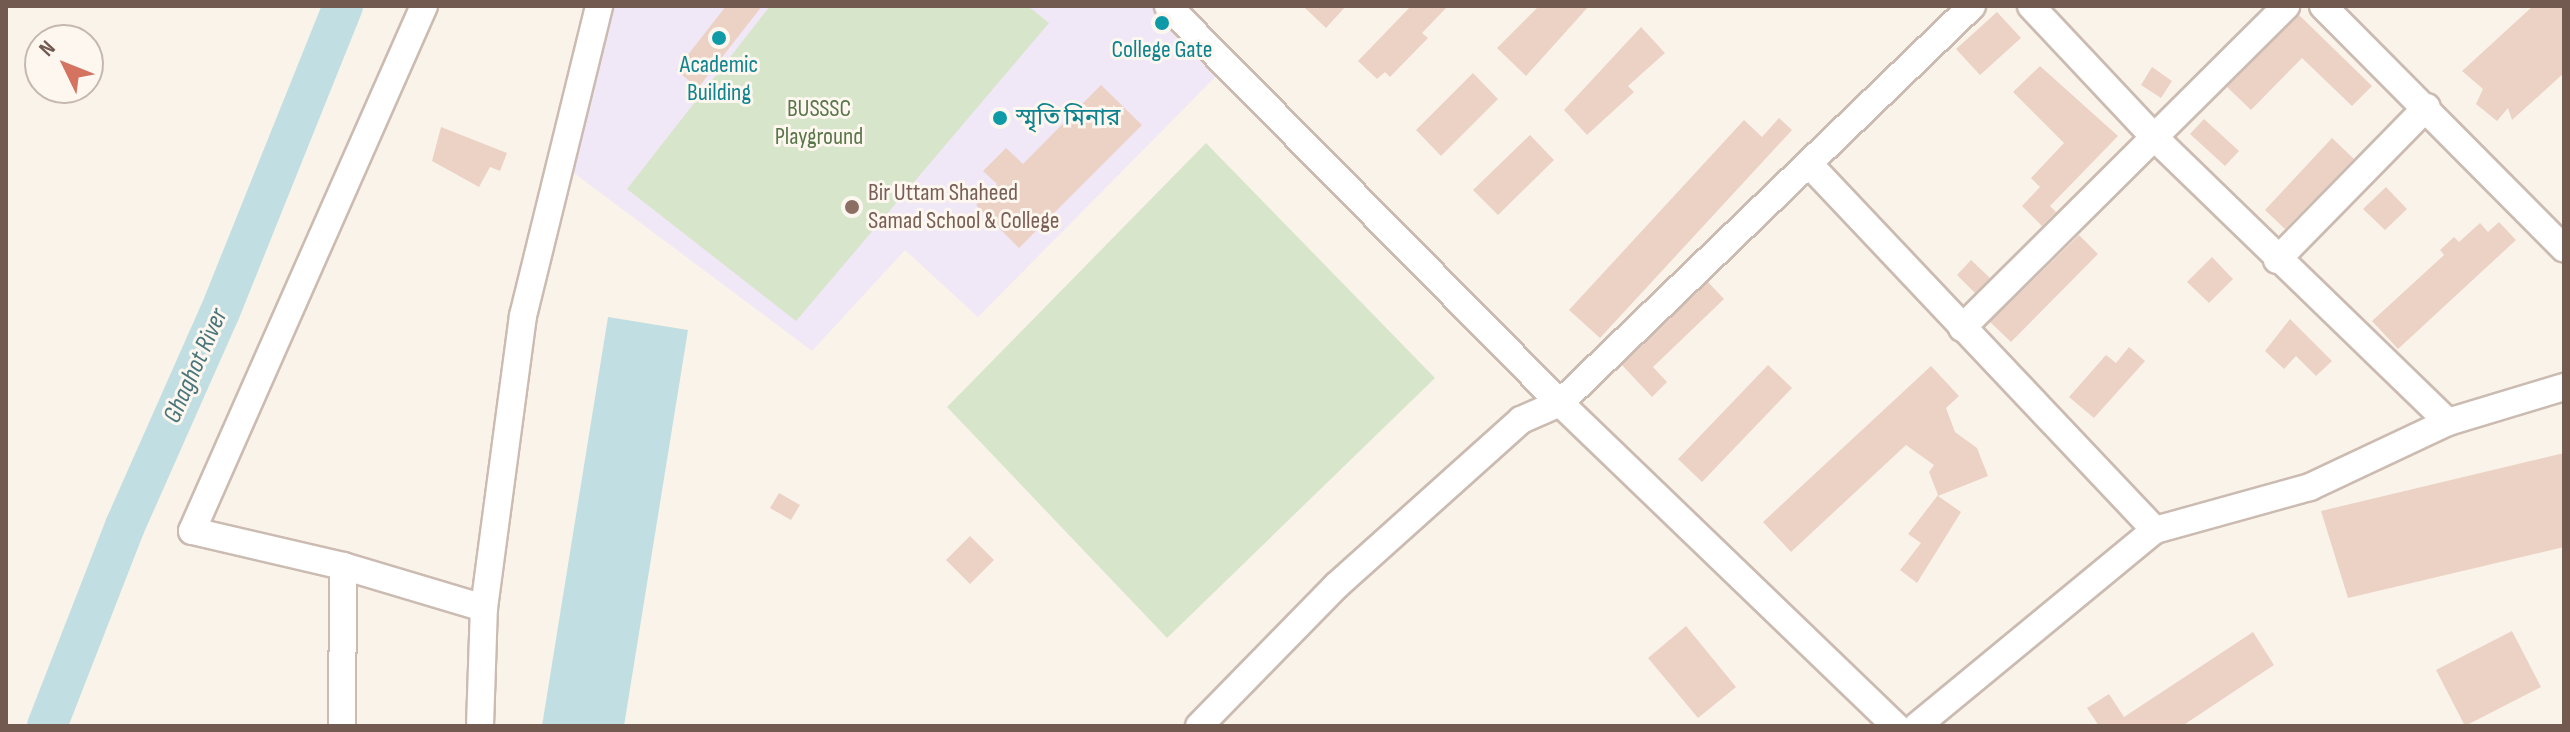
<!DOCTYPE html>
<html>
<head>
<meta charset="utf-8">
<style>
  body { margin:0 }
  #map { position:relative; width:2570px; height:732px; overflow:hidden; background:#faf3ea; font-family:"Sofia Sans Condensed","Noto Sans Bengali",sans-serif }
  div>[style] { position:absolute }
  .education>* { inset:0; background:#f0e7f7 }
  .green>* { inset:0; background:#d7e6ca }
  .water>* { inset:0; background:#c1dfe2 }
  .river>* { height:40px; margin:-20px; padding:0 20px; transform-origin:20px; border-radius:20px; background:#c1dfe2 }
  .building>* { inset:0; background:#ecd2c5 }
  .roads { filter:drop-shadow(2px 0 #cbbbb1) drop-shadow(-2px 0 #cbbbb1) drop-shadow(0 2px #cbbbb1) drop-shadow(0 -2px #cbbbb1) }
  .minor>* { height:26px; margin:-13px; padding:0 13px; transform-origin:13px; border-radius:13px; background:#fff }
  .dots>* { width:22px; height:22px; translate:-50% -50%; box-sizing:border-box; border:4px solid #fdf7f0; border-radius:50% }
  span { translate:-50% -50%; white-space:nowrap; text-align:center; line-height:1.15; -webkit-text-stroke:6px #fdf7f0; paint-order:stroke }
  .culture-label { font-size:24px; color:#0d838f }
  .left { translate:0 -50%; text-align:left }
  .park-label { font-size:24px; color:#59764a }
  .education-label { font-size:24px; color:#785e54 }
  .water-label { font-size:26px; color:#49767b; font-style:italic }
  .frame { position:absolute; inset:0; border:8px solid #725a50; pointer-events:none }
  .north { position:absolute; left:24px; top:24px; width:80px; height:80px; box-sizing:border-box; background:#fdf7f0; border:2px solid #c5b8b0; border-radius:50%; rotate:313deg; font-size:22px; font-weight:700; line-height:32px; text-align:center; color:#725a50 }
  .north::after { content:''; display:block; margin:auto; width:28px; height:36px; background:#d4735f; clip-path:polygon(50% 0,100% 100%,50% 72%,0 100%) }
</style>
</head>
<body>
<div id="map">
  <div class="education">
    <div style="clip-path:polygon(600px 6px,1170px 6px,1229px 63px,978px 317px,905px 250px,812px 351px,562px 164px)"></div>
  </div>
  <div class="green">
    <div style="clip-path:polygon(770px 6px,1028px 6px,1049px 23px,796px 321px,627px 189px)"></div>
    <div style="clip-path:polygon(1206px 143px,1435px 378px,1167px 638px,947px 407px)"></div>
  </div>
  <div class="water">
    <div style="clip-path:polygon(608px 317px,688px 330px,624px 726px,542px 726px)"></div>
  </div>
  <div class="river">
    <div style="left:47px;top:726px;width:215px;rotate:-68.7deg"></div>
    <div style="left:125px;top:526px;width:234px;rotate:-66.1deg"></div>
    <div style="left:220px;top:312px;width:330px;rotate:-68.1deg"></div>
  </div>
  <div class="building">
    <div style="clip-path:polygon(726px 6px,762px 6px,698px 88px,676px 70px)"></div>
    <div style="clip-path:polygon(1303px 6px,1346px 6px,1326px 28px)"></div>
    <div style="clip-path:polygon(1411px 6px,1448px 6px,1422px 33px,1428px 38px,1390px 77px,1385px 72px,1377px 79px,1358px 61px)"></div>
    <div style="clip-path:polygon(1539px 6px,1589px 6px,1526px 76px,1497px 48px)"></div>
    <div style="clip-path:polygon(2533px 6px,2564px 6px,2564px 73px,2512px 120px,2508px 108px,2497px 121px,2476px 104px,2483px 89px,2462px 71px)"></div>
    <div style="clip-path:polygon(1997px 12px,2021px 38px,1980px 75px,1956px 49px)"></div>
    <div style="clip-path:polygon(2299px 15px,2372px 86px,2352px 106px,2302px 58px,2251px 110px,2227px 87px)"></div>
    <div style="clip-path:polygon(1641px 27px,1665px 53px,1628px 86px,1634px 92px,1587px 135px,1564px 110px)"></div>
    <div style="clip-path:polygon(2040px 66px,2118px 136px,2050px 206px,2056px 212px,2042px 226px,2022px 206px,2040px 187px,2031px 178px,2064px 143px,2013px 92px)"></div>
    <div style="clip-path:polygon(2152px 67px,2172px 81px,2161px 98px,2141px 85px)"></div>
    <div style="clip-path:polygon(1473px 73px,1498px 99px,1441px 156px,1416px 130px)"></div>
    <div style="clip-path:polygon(1101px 85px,1142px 125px,1019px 248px,976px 205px,997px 184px,983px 171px,1006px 148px,1023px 164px)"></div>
    <div style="clip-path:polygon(1779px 118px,1792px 130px,1600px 338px,1569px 310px,1744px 120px,1762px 137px)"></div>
    <div style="clip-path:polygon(2204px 119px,2239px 151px,2225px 166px,2190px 134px)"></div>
    <div style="clip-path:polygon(441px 127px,507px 153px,500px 171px,490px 167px,479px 187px,432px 161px)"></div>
    <div style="clip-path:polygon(1530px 135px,1554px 160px,1498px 215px,1473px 190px)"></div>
    <div style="clip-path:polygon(2332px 138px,2354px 159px,2285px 229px,2265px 210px)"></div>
    <div style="clip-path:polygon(2386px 187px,2407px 209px,2385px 230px,2363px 209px)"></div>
    <div style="clip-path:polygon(2499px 222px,2516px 240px,2398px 349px,2372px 321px,2444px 255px,2440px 250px,2454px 237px,2459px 242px,2480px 223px,2488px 232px)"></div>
    <div style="clip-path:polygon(2079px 235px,2098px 254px,2011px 342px,1990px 322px)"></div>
    <div style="clip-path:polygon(2212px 257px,2233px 279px,2209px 303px,2187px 282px)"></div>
    <div style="clip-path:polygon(1971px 260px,1990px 278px,1975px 293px,1957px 275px)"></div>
    <div style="clip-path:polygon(1708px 282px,1724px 299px,1653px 367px,1667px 382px,1652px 397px,1622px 365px)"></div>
    <div style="clip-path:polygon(2290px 319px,2332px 361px,2316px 376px,2296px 356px,2284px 369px,2265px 351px)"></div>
    <div style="clip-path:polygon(2129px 347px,2145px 361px,2094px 418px,2069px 397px,2106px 355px,2116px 363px)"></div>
    <div style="clip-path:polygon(1768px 365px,1792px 388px,1702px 482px,1678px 459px)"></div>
    <div style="clip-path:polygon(1931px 366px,1959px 396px,1946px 408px,1955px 432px,1977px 448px,1988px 476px,1938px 496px,1961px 512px,1917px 583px,1900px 570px,1921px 543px,1908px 534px,1938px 495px,1929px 472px,1934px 465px,1906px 445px,1791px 552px,1763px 522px)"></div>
    <div style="clip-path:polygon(2564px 453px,2564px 547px,2348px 598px,2321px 511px)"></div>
    <div style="clip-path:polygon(779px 493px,800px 505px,791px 520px,770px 508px)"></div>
    <div style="clip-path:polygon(970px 536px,994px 560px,970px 584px,946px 560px)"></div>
    <div style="clip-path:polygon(1686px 626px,1736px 687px,1698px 718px,1648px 658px)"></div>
    <div style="clip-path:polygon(2512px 631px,2541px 687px,2465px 726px,2436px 670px)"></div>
    <div style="clip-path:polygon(2253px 632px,2274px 665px,2182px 726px,2099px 726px,2087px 708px,2109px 694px,2124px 717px)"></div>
  </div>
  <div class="roads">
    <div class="minor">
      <div style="left:1168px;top:6px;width:558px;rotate:45.36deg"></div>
      <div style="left:1560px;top:403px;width:466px;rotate:43.9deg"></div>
      <div style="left:2031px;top:6px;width:181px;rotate:46.8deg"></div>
      <div style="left:2155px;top:138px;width:408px;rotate:44.1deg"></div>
      <div style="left:2323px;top:6px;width:342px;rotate:45.2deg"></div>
      <div style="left:1809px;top:164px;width:504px;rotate:46.61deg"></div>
      <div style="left:2277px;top:260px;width:214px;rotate:-45.6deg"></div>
      <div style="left:1962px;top:328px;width:457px;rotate:-44.8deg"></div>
      <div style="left:343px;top:566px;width:147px;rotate:16.6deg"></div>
      <div style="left:342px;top:726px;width:160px;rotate:-89.6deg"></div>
      <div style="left:343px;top:566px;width:155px;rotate:-166.9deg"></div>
      <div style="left:192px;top:531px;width:574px;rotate:-66.16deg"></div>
      <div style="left:480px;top:726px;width:118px;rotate:-88.1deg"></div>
      <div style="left:484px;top:608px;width:295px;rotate:-82.4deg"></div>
      <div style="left:523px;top:316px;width:319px;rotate:-76.2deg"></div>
      <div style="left:1199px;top:726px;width:196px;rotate:-45.6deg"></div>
      <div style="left:1336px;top:586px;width:249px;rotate:-41.9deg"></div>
      <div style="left:1521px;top:420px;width:43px;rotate:-23.6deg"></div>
      <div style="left:1560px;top:403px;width:572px;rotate:-43.94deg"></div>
      <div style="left:1917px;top:726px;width:308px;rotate:-39.5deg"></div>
      <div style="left:2155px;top:530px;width:161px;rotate:-15.5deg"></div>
      <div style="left:2310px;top:487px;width:153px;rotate:-25.2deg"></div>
      <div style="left:2448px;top:422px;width:121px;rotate:-16.8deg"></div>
    </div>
  </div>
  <div class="dots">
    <div style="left:1162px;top:23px;background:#0f9aa8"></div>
    <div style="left:719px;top:38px;background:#0f9aa8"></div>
    <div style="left:1000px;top:118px;background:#0f9aa8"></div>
    <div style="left:852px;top:207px;background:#8d6e63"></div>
  </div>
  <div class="culture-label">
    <span style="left:1162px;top:50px">College Gate</span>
    <span style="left:719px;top:79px">Academic<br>Building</span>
    <span class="left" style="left:1016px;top:118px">স্মৃতি মিনার</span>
  </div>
  <div class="park-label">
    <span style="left:819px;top:123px">BUSSSC<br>Playground</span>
  </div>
  <div class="education-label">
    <span class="left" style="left:868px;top:207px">Bir Uttam Shaheed<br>Samad School &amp; College</span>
  </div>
  <div class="water-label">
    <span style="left:196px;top:366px;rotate:-66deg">Ghaghot River</span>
  </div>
  <div class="frame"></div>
  <div class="north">N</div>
</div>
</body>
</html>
